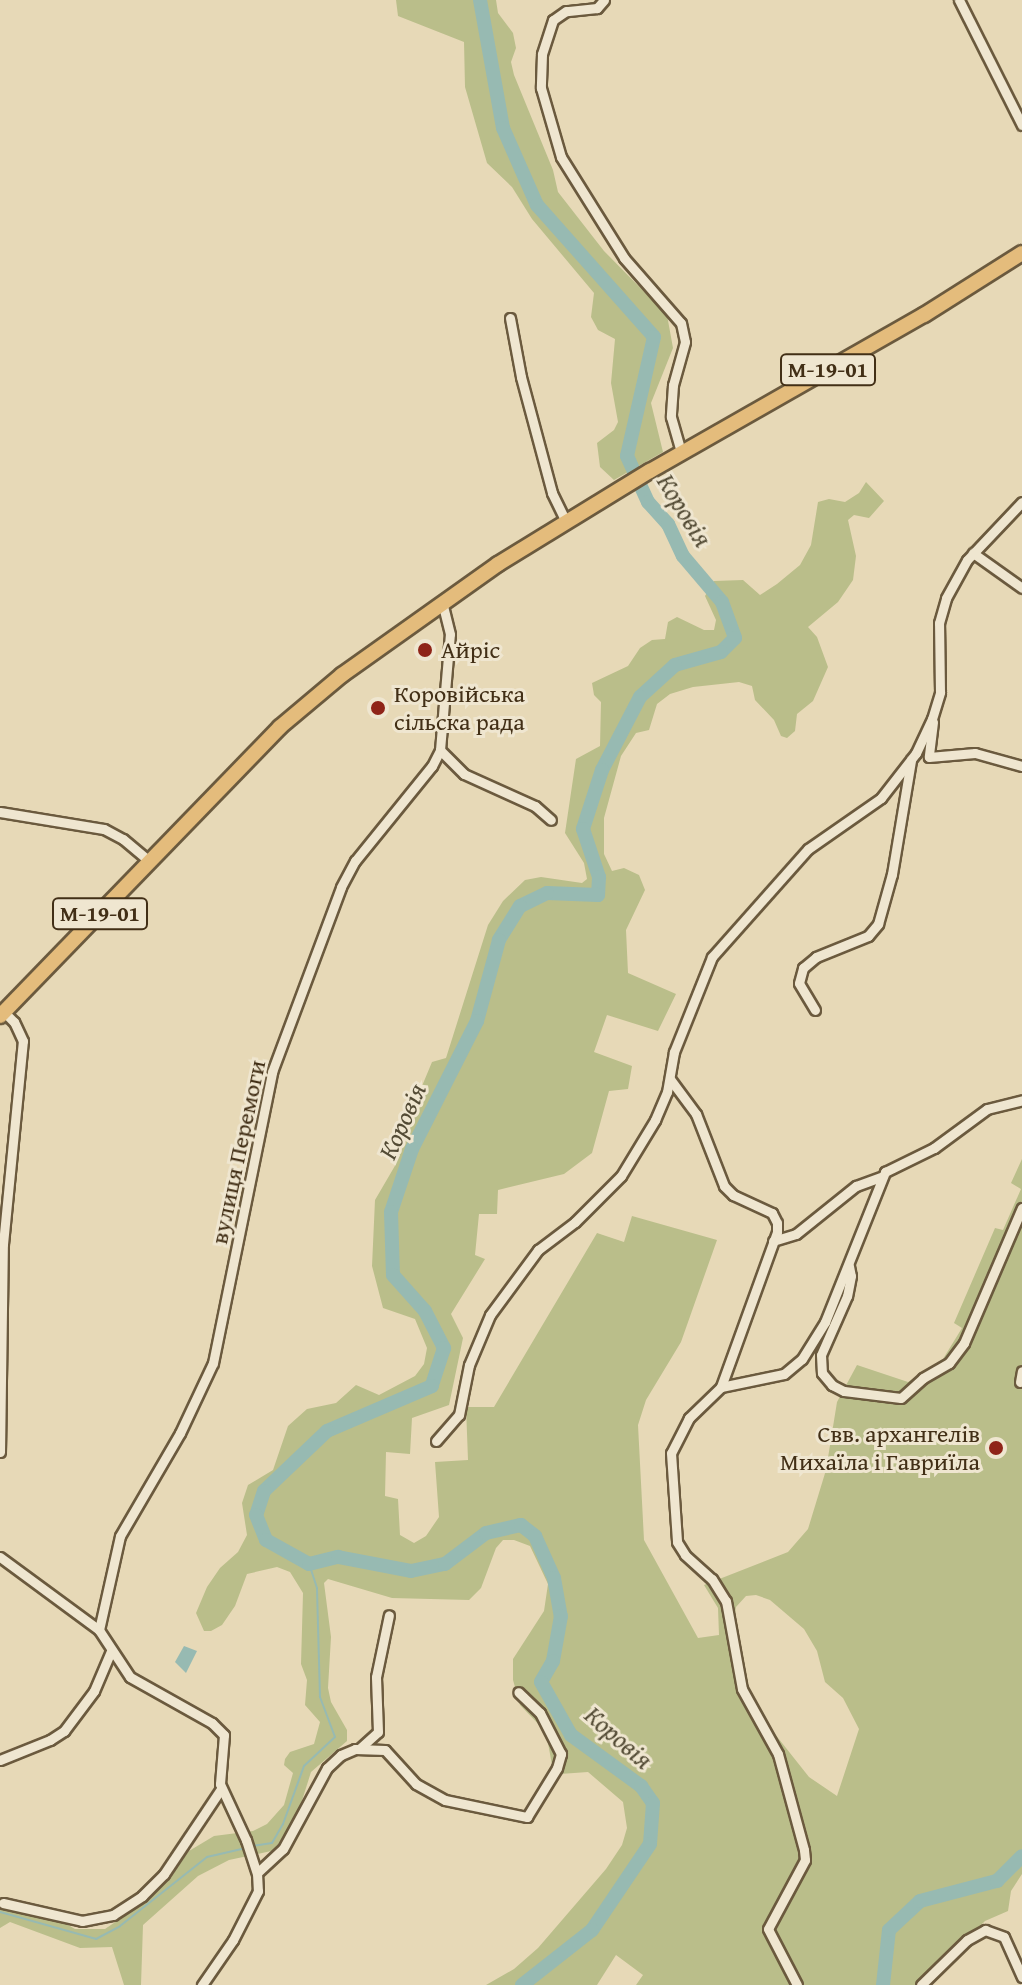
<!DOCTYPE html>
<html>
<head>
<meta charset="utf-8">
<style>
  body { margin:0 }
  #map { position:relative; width:1022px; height:1985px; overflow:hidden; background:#e7d9b7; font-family:"Gentium Book Plus",serif }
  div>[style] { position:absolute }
  .green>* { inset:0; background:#babe8a }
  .water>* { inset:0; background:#97bab2 }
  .stream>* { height:2px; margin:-1px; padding:0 1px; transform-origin:1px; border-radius:1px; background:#97bab2 }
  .river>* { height:14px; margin:-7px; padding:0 7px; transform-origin:7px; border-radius:7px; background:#97bab2 }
  .roads { filter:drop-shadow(2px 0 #6b5a3e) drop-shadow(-2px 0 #6b5a3e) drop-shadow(0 2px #6b5a3e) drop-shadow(0 -2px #6b5a3e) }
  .minor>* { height:9px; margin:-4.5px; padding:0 4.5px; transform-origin:4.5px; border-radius:4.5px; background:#efe6d0 }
  .primary>* { height:14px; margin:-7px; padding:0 7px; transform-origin:7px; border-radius:7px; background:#e4bc7c }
  .dots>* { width:22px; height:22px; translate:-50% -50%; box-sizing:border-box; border:4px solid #efe6d0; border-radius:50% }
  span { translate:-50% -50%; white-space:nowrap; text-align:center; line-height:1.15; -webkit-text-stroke:6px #efe6d0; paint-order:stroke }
  .shield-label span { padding:2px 6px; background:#efe6d0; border:2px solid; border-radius:6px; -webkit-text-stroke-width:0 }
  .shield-label { font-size:22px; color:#422f16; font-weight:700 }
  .poi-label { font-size:24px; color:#422f16 }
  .left { translate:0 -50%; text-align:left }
  .right { translate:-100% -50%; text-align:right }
  .street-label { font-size:24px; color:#422f16 }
  .water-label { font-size:26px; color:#534b35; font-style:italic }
</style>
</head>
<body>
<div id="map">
  <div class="green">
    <div style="clip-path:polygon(396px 0,496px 0,498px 13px,513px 33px,516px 48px,511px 62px,514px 75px,553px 170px,558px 192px,604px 251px,667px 315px,673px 348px,651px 403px,663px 452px,614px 480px,600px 467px,597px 443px,614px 430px,618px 422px,611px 383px,615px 339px,598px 330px,591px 317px,594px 293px,532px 219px,512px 187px,487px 163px,465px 87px,464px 42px,398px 16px)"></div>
    <div style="clip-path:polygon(evenodd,866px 482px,884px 501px,869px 518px,854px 515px,848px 520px,856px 556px,853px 580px,838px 602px,808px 627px,817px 637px,828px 667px,813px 701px,797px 714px,795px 731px,787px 738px,781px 736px,774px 720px,755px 700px,752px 686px,739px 682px,693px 687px,670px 694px,657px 704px,649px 730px,636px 733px,621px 756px,604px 818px,604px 854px,612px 871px,624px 868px,639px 875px,645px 890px,626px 930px,628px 973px,676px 994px,658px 1031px,607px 1015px,594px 1052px,632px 1066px,628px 1089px,609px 1091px,592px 1153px,564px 1174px,498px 1190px,497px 1214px,479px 1214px,475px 1255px,485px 1259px,451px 1314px,463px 1338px,449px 1405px,412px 1418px,410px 1454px,386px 1452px,385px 1496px,398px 1499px,400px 1535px,414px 1543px,426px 1536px,439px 1517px,435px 1462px,468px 1460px,466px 1407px,494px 1407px,597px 1233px,624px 1242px,632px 1216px,717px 1240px,681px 1342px,646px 1400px,638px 1425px,644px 1540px,698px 1638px,719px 1635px,718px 1608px,704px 1585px,788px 1552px,808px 1529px,826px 1470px,837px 1402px,857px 1365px,908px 1382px,943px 1359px,962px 1328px,954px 1323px,995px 1228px,1003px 1230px,1021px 1189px,1011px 1183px,1022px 1159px,1022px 1874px,1011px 1891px,1008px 1911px,985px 1921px,921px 1985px,636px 1985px,643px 1975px,616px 1955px,597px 1985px,486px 1985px,514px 1969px,538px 1948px,606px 1869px,622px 1845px,627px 1828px,623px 1802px,588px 1772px,560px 1774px,552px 1765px,546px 1732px,520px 1705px,513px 1680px,513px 1659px,544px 1611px,548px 1584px,530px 1546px,514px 1540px,503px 1540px,496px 1548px,481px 1588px,469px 1600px,392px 1598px,328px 1579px,324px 1583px,331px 1637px,328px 1688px,331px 1702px,347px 1730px,347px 1741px,311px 1772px,300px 1807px,276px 1850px,229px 1860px,198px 1876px,143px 1925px,141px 1985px,124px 1985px,112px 1947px,80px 1948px,10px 1922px,0 1928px,0 1904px,48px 1913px,75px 1929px,105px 1929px,148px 1900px,189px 1851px,214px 1836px,253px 1831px,267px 1824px,284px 1805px,293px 1773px,284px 1765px,285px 1759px,290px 1752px,314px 1744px,320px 1722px,305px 1705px,307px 1680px,301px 1664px,303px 1593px,290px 1572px,277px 1567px,247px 1574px,235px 1606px,222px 1625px,211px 1631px,204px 1631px,196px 1613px,207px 1587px,220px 1568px,238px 1552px,247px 1535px,242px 1503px,248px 1485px,273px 1470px,288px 1426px,307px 1409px,336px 1403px,356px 1385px,379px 1395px,415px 1376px,424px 1364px,427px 1348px,415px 1319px,383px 1308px,372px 1266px,375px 1200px,396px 1164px,400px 1122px,407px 1108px,417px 1098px,432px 1062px,446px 1058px,488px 925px,503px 901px,525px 880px,541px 877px,582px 883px,587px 879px,584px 863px,565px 833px,576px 759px,600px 746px,601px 702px,594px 695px,592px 683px,628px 666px,640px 648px,652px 640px,665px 639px,668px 622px,677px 617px,704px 630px,714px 630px,716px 620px,705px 596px,714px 581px,743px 580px,760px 595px,777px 584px,800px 565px,811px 545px,818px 502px,829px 499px,845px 502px,859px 493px,866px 482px,756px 1595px,770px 1600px,804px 1629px,817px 1651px,825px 1682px,843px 1698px,859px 1729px,837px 1796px,809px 1777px,755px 1709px,732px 1634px,736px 1607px,746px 1596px,756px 1595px)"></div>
  </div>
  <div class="water">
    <div style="clip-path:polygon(184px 1646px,197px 1651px,186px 1673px,175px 1662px)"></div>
  </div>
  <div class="stream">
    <div style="left:253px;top:1846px;width:19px;rotate:-9deg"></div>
    <div style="left:272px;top:1843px;width:22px;rotate:-60deg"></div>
    <div style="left:283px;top:1824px;width:62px;rotate:-70.1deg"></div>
    <div style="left:304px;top:1766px;width:42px;rotate:-43.1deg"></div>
    <div style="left:335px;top:1737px;width:43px;rotate:-110.6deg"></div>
    <div style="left:320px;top:1697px;width:109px;rotate:-91.6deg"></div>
    <div style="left:317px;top:1588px;width:25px;rotate:-108deg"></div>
    <div style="left:0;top:1912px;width:100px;rotate:15.7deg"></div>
    <div style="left:96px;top:1939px;width:27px;rotate:-28deg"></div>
    <div style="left:120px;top:1926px;width:111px;rotate:-38.4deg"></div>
    <div style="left:207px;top:1857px;width:40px;rotate:-13deg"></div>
  </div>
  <div class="river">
    <div style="left:480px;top:0;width:130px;rotate:79.8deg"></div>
    <div style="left:503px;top:128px;width:84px;rotate:66.2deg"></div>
    <div style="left:537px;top:205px;width:176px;rotate:48.4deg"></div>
    <div style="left:654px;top:337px;width:122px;rotate:102.8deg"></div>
    <div style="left:627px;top:456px;width:51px;rotate:65.5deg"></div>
    <div style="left:648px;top:502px;width:30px;rotate:48deg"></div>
    <div style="left:668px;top:524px;width:35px;rotate:65deg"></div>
    <div style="left:683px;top:556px;width:60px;rotate:49.7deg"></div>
    <div style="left:722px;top:602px;width:38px;rotate:70deg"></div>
    <div style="left:735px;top:638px;width:20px;rotate:135deg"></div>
    <div style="left:721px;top:652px;width:48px;rotate:164.2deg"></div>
    <div style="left:675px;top:665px;width:47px;rotate:137.6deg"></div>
    <div style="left:640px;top:697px;width:82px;rotate:117.5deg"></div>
    <div style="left:602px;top:770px;width:62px;rotate:107.9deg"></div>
    <div style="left:583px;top:829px;width:51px;rotate:71.6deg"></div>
    <div style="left:599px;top:877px;width:18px;rotate:93deg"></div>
    <div style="left:598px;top:895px;width:51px;rotate:-177.8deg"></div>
    <div style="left:547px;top:893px;width:30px;rotate:154deg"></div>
    <div style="left:520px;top:906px;width:40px;rotate:122deg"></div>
    <div style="left:499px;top:940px;width:84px;rotate:105.2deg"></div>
    <div style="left:477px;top:1021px;width:144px;rotate:116.9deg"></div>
    <div style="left:412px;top:1149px;width:66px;rotate:108.4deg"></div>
    <div style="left:391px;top:1212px;width:63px;rotate:88.2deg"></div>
    <div style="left:393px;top:1275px;width:48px;rotate:48.4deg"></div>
    <div style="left:425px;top:1311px;width:42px;rotate:62.8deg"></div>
    <div style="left:444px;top:1348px;width:40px;rotate:108deg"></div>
    <div style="left:432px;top:1386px;width:114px;rotate:156.8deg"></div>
    <div style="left:327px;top:1431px;width:87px;rotate:136.4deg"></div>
    <div style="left:264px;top:1491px;width:25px;rotate:108deg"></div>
    <div style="left:256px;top:1515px;width:27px;rotate:68deg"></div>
    <div style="left:266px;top:1540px;width:49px;rotate:29.2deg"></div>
    <div style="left:309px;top:1564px;width:30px;rotate:-14deg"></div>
    <div style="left:338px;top:1557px;width:74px;rotate:10.9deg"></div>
    <div style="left:411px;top:1571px;width:35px;rotate:-12deg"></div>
    <div style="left:445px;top:1564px;width:51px;rotate:-37.1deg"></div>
    <div style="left:486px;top:1533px;width:36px;rotate:-13deg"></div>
    <div style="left:521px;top:1525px;width:18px;rotate:38deg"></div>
    <div style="left:535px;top:1536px;width:46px;rotate:65.7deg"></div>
    <div style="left:554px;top:1578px;width:39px;rotate:80deg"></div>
    <div style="left:561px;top:1616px;width:46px;rotate:100.1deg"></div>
    <div style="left:553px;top:1661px;width:24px;rotate:120deg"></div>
    <div style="left:541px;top:1682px;width:61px;rotate:60.5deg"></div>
    <div style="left:571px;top:1735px;width:87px;rotate:36.1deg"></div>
    <div style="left:641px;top:1786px;width:21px;rotate:55deg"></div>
    <div style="left:653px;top:1803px;width:41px;rotate:94.2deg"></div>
    <div style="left:650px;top:1844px;width:104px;rotate:124deg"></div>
    <div style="left:592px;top:1930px;width:89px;rotate:141.8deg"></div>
    <div style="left:883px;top:1985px;width:55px;rotate:-83.8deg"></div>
    <div style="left:889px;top:1930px;width:42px;rotate:-43.1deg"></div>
    <div style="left:920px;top:1901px;width:80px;rotate:-14.6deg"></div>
    <div style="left:997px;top:1881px;width:35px;rotate:-45deg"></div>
  </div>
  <div class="roads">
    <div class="minor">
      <div style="left:604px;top:0;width:11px;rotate:131deg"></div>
      <div style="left:597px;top:8px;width:31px;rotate:174deg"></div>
      <div style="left:566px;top:11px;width:16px;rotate:145deg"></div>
      <div style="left:553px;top:20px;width:36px;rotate:108deg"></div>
      <div style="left:542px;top:54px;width:34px;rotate:92deg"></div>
      <div style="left:541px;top:88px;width:72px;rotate:73.8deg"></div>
      <div style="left:561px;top:157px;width:119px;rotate:58deg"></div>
      <div style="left:624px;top:258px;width:86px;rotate:48.8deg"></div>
      <div style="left:681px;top:323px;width:19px;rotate:78deg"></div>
      <div style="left:685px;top:342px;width:45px;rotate:105.6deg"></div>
      <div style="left:673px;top:385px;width:32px;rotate:94deg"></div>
      <div style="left:671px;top:417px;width:37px;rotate:74deg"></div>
      <div style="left:959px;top:0;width:140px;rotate:63.3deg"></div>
      <div style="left:510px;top:318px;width:60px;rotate:79.4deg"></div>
      <div style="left:521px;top:377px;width:120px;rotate:75deg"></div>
      <div style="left:552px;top:493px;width:32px;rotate:64deg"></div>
      <div style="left:973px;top:553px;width:60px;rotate:35.5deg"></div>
      <div style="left:933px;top:722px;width:35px;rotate:97deg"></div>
      <div style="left:929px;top:757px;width:46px;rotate:-5deg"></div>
      <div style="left:975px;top:753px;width:49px;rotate:15.5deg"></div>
      <div style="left:440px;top:750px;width:34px;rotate:45deg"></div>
      <div style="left:464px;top:774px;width:78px;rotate:24.3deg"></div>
      <div style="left:535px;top:806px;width:21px;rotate:41deg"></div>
      <div style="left:0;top:812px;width:105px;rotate:9.3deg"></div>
      <div style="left:104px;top:829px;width:21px;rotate:28deg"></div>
      <div style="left:123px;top:839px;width:35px;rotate:40deg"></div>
      <div style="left:815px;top:1010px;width:31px;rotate:-121deg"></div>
      <div style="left:799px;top:983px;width:16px;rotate:-75deg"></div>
      <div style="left:803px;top:968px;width:17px;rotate:-40deg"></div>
      <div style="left:816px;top:957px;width:56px;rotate:-22deg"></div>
      <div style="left:868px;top:936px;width:16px;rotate:-50deg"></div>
      <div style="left:878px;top:924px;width:52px;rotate:-74.4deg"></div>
      <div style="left:892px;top:874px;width:116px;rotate:-80.5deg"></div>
      <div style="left:670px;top:1079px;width:44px;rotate:53.4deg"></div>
      <div style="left:696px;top:1114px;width:77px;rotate:68.7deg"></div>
      <div style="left:724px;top:1186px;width:13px;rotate:45deg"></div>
      <div style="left:733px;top:1195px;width:43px;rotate:24.8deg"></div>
      <div style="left:772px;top:1213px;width:11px;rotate:63deg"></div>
      <div style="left:777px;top:1223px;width:9px;rotate:90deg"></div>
      <div style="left:777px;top:1232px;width:165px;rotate:109.9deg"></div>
      <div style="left:721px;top:1387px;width:45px;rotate:135.9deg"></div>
      <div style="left:689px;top:1418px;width:39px;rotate:117deg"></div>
      <div style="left:671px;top:1453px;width:89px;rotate:86.1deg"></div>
      <div style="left:677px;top:1542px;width:15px;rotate:58deg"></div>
      <div style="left:685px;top:1555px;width:36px;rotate:42deg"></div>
      <div style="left:712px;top:1579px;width:26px;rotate:58deg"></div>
      <div style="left:726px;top:1601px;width:89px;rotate:79.7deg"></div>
      <div style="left:742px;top:1689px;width:74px;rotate:61deg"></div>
      <div style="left:778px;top:1754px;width:99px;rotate:74.8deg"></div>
      <div style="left:804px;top:1850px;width:10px;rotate:84deg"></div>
      <div style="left:805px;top:1860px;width:78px;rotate:118.2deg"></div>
      <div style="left:768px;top:1929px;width:63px;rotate:62.6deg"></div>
      <div style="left:773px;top:1241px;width:24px;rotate:-17deg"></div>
      <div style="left:796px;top:1234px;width:77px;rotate:-38.7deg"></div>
      <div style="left:856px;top:1186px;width:27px;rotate:-20deg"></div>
      <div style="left:849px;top:1266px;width:10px;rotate:79deg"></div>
      <div style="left:851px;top:1276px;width:20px;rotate:101deg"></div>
      <div style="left:847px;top:1296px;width:64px;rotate:113.8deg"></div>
      <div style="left:821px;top:1355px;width:18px;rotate:87deg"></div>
      <div style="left:822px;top:1373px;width:16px;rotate:50deg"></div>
      <div style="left:832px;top:1385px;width:13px;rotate:27deg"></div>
      <div style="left:844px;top:1391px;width:57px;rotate:7deg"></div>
      <div style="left:901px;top:1398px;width:30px;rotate:-42deg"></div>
      <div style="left:923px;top:1378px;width:30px;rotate:-30deg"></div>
      <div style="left:949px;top:1363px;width:25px;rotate:-53deg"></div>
      <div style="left:964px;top:1343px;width:147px;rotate:-66.8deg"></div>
      <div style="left:1020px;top:1382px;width:11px;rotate:-80deg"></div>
      <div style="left:721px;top:1387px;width:64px;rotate:-11.7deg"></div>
      <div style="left:784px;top:1374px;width:23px;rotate:-40deg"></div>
      <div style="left:802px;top:1359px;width:44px;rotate:-58.1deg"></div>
      <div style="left:825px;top:1322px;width:162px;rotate:-68.2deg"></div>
      <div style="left:885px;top:1172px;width:55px;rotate:-26.1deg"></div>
      <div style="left:934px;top:1148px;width:66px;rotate:-36.3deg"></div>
      <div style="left:987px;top:1109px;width:36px;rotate:-14deg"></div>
      <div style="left:436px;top:1441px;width:35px;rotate:-49deg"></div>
      <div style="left:459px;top:1415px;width:51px;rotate:-78.7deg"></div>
      <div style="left:469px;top:1365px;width:54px;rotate:-67.2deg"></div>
      <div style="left:490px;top:1315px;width:81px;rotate:-53.6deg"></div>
      <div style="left:538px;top:1250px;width:46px;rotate:-37.1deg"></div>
      <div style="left:575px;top:1222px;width:65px;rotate:-45deg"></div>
      <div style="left:621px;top:1176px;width:66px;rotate:-58.7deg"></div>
      <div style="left:655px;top:1120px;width:30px;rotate:-67deg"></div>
      <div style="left:667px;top:1092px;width:41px;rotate:-80.1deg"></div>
      <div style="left:674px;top:1052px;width:102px;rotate:-68.2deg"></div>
      <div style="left:712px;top:957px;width:144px;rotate:-48.4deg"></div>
      <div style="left:808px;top:849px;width:89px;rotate:-34.9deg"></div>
      <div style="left:881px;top:798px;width:57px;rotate:-52.1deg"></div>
      <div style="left:916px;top:753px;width:38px;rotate:-65deg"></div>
      <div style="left:932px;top:719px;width:28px;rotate:-73deg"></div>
      <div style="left:940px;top:692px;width:69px;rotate:-90.8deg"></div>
      <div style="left:939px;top:623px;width:26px;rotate:-74deg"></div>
      <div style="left:946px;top:598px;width:43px;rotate:-61.1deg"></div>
      <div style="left:967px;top:560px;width:80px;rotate:-46.5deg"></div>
      <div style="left:0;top:1452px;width:208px;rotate:-89.2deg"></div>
      <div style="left:3px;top:1244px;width:204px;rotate:-84.4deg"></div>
      <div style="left:23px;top:1041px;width:21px;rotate:-115deg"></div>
      <div style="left:14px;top:1022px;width:14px;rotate:-135deg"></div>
      <div style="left:0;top:1557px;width:123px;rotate:36.4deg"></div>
      <div style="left:99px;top:1630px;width:56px;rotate:56.6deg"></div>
      <div style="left:130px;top:1677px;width:94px;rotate:29.3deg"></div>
      <div style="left:212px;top:1723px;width:17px;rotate:45deg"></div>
      <div style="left:224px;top:1735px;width:49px;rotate:94.7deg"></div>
      <div style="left:220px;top:1784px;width:62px;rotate:65.1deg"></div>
      <div style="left:246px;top:1840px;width:35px;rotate:72deg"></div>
      <div style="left:257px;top:1873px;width:18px;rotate:87deg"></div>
      <div style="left:258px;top:1891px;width:55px;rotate:117deg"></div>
      <div style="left:233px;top:1940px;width:55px;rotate:124.6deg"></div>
      <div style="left:99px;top:1630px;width:96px;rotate:-77.4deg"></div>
      <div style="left:120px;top:1536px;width:119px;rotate:-59.8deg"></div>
      <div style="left:180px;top:1433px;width:77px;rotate:-64.8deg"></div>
      <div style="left:213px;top:1363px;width:297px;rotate:-78.5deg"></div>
      <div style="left:272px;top:1072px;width:197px;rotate:-69.5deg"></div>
      <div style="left:341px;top:887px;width:30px;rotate:-62deg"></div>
      <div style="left:355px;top:861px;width:122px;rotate:-51deg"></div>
      <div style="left:432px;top:766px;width:18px;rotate:-63deg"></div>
      <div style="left:440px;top:750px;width:116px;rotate:-85.1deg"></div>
      <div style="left:450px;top:634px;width:32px;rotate:-104deg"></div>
      <div style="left:359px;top:1749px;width:25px;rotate:-42deg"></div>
      <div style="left:378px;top:1732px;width:55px;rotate:-92.1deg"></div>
      <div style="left:376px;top:1677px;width:63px;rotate:-78.2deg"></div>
      <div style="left:0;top:1760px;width:54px;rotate:-21.8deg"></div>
      <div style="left:50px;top:1740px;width:17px;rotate:-33deg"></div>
      <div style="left:64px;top:1731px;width:50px;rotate:-53.1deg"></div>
      <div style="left:94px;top:1691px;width:43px;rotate:-67deg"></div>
      <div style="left:257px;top:1873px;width:35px;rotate:-43deg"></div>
      <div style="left:283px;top:1849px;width:92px;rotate:-61.5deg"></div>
      <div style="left:327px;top:1768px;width:19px;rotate:-43deg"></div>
      <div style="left:341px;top:1755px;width:15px;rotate:-23deg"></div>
      <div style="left:355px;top:1749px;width:30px;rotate:2deg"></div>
      <div style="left:385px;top:1750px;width:46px;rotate:47.6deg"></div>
      <div style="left:416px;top:1784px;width:33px;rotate:29deg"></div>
      <div style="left:445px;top:1800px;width:84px;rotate:11.7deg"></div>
      <div style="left:527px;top:1817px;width:57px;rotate:-58.5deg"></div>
      <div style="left:557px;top:1768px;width:15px;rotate:-74deg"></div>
      <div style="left:561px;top:1754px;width:46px;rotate:-117.1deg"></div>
      <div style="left:540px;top:1713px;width:30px;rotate:-136deg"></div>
      <div style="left:3px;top:1903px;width:81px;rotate:12.8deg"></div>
      <div style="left:82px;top:1921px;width:32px;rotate:-11deg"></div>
      <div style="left:113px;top:1915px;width:35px;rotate:-33deg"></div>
      <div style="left:142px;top:1896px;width:31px;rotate:-45deg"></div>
      <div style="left:164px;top:1874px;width:102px;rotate:-56.2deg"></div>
      <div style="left:921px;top:1985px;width:64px;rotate:-44.4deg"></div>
      <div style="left:967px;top:1940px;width:21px;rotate:-29deg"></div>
      <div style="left:985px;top:1930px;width:20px;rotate:20deg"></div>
      <div style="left:1004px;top:1937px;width:44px;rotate:65.8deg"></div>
    </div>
    <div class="primary">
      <div style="left:0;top:1016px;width:402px;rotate:-45.9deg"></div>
      <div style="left:280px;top:727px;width:81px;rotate:-40deg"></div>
      <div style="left:342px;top:675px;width:191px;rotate:-35.4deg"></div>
      <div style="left:498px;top:564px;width:178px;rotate:-31.5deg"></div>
      <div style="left:650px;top:471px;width:315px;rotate:-29.7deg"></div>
      <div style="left:924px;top:315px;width:116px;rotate:-32.3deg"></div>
    </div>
  </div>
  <div class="dots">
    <div style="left:425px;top:650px;background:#8f2418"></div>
    <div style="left:378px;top:708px;background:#8f2418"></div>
    <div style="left:996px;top:1448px;background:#8f2418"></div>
  </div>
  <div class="shield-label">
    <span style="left:828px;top:370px">М-19-01</span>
    <span style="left:100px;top:914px">М-19-01</span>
  </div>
  <div class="poi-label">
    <span class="left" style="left:441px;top:650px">Айріс</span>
    <span class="left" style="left:394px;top:708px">Коровійська<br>сільска рада</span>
    <span class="right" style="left:980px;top:1448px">Свв. архангелів<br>Михаїла і Гавриїла</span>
  </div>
  <div class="street-label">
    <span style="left:238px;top:1152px;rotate:-78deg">вулиця Перемоги</span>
  </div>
  <div class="water-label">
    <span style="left:685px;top:510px;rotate:58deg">Коровія</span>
    <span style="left:402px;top:1121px;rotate:-66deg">Коровія</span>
    <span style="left:619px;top:1737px;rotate:41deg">Коровія</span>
  </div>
</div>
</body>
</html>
